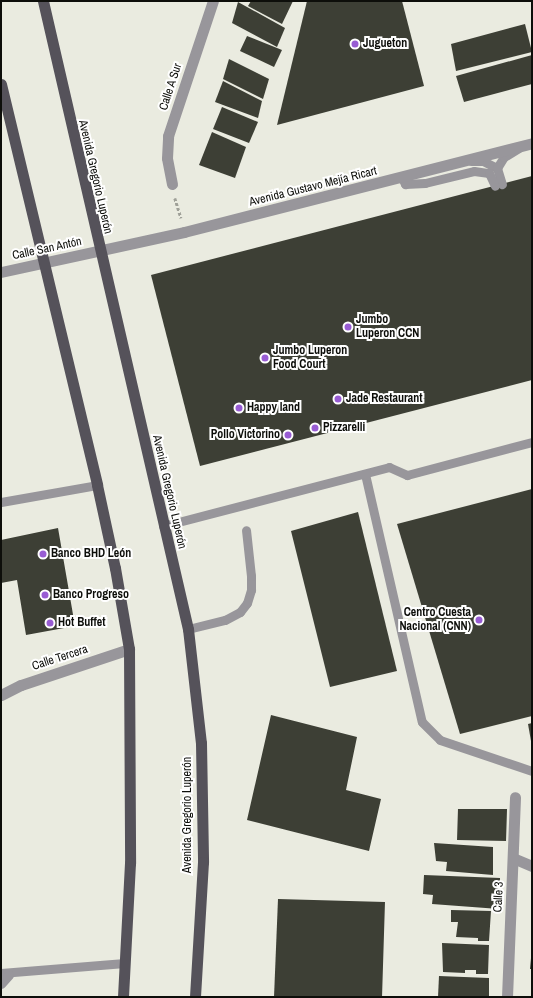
<!DOCTYPE html>
<html>
<head>
<meta charset="utf-8">
<style>
  body { margin:0 }
  #map { position:relative; width:533px; height:998px; overflow:hidden; background:#eaebe0; font-family:"Archivo Narrow",sans-serif }
  div>[style] { position:absolute }
  .building>* { inset:0; background:#3d3f35 }
  .path>* { height:2.5px; margin-top:-1.25px; transform-origin:0; background:repeating-linear-gradient(90deg,#9fa098 0 3px,transparent 0 5px) }
  .service>* { height:9px; margin:-4.5px; padding:0 4.5px; transform-origin:4.5px; border-radius:4.5px; background:#98969b }
  .minor>* { height:11px; margin:-5.5px; padding:0 5.5px; transform-origin:5.5px; border-radius:5.5px; background:#98969b }
  .tertiary>* { height:11px; margin:-5.5px; padding:0 5.5px; transform-origin:5.5px; border-radius:5.5px; background:#98969b }
  .primary>* { height:11px; margin:-5.5px; padding:0 5.5px; transform-origin:5.5px; border-radius:5.5px; background:#55525a }
  .dots>* { width:11px; height:11px; translate:-50% -50%; box-sizing:border-box; border:2px solid #fff; border-radius:50% }
  span { translate:-50% -50%; white-space:nowrap; text-align:center; line-height:1.15; -webkit-text-stroke:4px #fff; paint-order:stroke }
  .poi-label { font-size:12px; color:#0d0e0a; font-weight:700 }
  .left { translate:0 -50%; text-align:left }
  .right { translate:-100% -50%; text-align:right }
  .street-label { font-size:12px; color:#0d0e0a }
  .frame { position:absolute; inset:0; border:2px solid #0d0e0a; pointer-events:none }
</style>
</head>
<body>
<div id="map">
  <div class="building">
    <div style="clip-path:polygon(251px 1px,293px 1px,282px 24px,248px 6px)"></div>
    <div style="clip-path:polygon(307px 1px,402px 1px,424px 86px,277px 125px)"></div>
    <div style="clip-path:polygon(238px 2px,285px 28px,277px 47px,232px 23px)"></div>
    <div style="clip-path:polygon(525px 24px,532px 52px,456px 71px,451px 44px)"></div>
    <div style="clip-path:polygon(247px 36px,282px 50px,274px 67px,240px 51px)"></div>
    <div style="clip-path:polygon(532px 55px,532px 84px,464px 102px,456px 76px)"></div>
    <div style="clip-path:polygon(229px 59px,269px 79px,263px 99px,223px 79px)"></div>
    <div style="clip-path:polygon(223px 81px,262px 101px,258px 118px,215px 102px)"></div>
    <div style="clip-path:polygon(222px 107px,258px 122px,249px 143px,213px 129px)"></div>
    <div style="clip-path:polygon(212px 132px,246px 147px,235px 178px,199px 165px)"></div>
    <div style="clip-path:polygon(532px 176px,532px 380px,200px 466px,151px 275px)"></div>
    <div style="clip-path:polygon(532px 489px,532px 716px,460px 734px,397px 524px)"></div>
    <div style="clip-path:polygon(358px 512px,397px 671px,330px 687px,291px 531px)"></div>
    <div style="clip-path:polygon(58px 528px,75px 626px,26px 635px,17px 580px,1px 583px,1px 540px)"></div>
    <div style="clip-path:polygon(271px 715px,357px 737px,346px 790px,381px 799px,369px 851px,247px 820px)"></div>
    <div style="clip-path:polygon(532px 723px,532px 741px,531px 741px,528px 724px)"></div>
    <div style="clip-path:polygon(458px 809px,507px 809px,506px 841px,457px 840px)"></div>
    <div style="clip-path:polygon(434px 843px,493px 847px,493px 875px,446px 871px,447px 862px,436px 861px)"></div>
    <div style="clip-path:polygon(424px 875px,500px 878px,499px 909px,432px 904px,433px 895px,423px 894px)"></div>
    <div style="clip-path:polygon(278px 899px,385px 902px,382px 997px,274px 997px)"></div>
    <div style="clip-path:polygon(451px 910px,491px 911px,489px 941px,478px 941px,478px 938px,456px 937px,458px 922px,451px 922px)"></div>
    <div style="clip-path:polygon(442px 943px,489px 945px,488px 974px,476px 974px,476px 970px,465px 970px,465px 973px,443px 972px)"></div>
    <div style="clip-path:polygon(531px 958px,532px 958px,532px 969px,530px 969px)"></div>
    <div style="clip-path:polygon(439px 976px,489px 978px,489px 997px,438px 997px)"></div>
  </div>
  <div class="path">
    <div style="left:175px;top:198px;width:21px;rotate:73deg"></div>
  </div>
  <div class="service">
    <div style="left:471px;top:161px;width:12px"></div>
    <div style="left:483px;top:161px;width:16px;rotate:27deg"></div>
    <div style="left:497px;top:168px;width:17px;rotate:73deg"></div>
    <div style="left:497px;top:168px;width:13px;rotate:-58deg"></div>
    <div style="left:504px;top:157px;width:17px;rotate:-31deg"></div>
    <div style="left:402px;top:178px;width:7px;rotate:63deg"></div>
    <div style="left:405px;top:184px;width:20px;rotate:-3deg"></div>
    <div style="left:425px;top:183px;width:50px;rotate:-13.8deg"></div>
    <div style="left:474px;top:171px;width:15px;rotate:8deg"></div>
    <div style="left:489px;top:173px;width:14px;rotate:65deg"></div>
    <div style="left:365px;top:474px;width:254px;rotate:77.1deg"></div>
    <div style="left:422px;top:722px;width:25px;rotate:45deg"></div>
    <div style="left:440px;top:740px;width:97px;rotate:18.6deg"></div>
    <div style="left:1px;top:502px;width:97px;rotate:-10deg"></div>
    <div style="left:163px;top:526px;width:234px;rotate:-14.6deg"></div>
    <div style="left:389px;top:467px;width:20px;rotate:24deg"></div>
    <div style="left:407px;top:475px;width:129px;rotate:-14.8deg"></div>
    <div style="left:188px;top:629px;width:38px;rotate:-14deg"></div>
    <div style="left:225px;top:620px;width:17px;rotate:-28deg"></div>
    <div style="left:240px;top:612px;width:11px;rotate:-52deg"></div>
    <div style="left:247px;top:603px;width:14px;rotate:-73deg"></div>
    <div style="left:251px;top:590px;width:14px;rotate:-90deg"></div>
    <div style="left:251px;top:576px;width:46px;rotate:-96.2deg"></div>
    <div style="left:1px;top:973px;width:124px;rotate:-4.6deg"></div>
    <div style="left:1px;top:984px;width:12px;rotate:-48deg"></div>
  </div>
  <div class="minor">
    <div style="left:172px;top:184px;width:26px;rotate:-101deg"></div>
    <div style="left:167px;top:158px;width:22px;rotate:-87deg"></div>
    <div style="left:168px;top:136px;width:142px;rotate:-71.6deg"></div>
    <div style="left:1px;top:695px;width:22px;rotate:-27deg"></div>
    <div style="left:21px;top:685px;width:114px;rotate:-18.4deg"></div>
    <div style="left:513px;top:858px;width:21px;rotate:23deg"></div>
    <div style="left:507px;top:997px;width:200px;rotate:-87.7deg"></div>
  </div>
  <div class="tertiary">
    <div style="left:1px;top:272px;width:187px;rotate:-12.3deg"></div>
    <div style="left:184px;top:232px;width:359px;rotate:-14.3deg"></div>
  </div>
  <div class="primary">
    <div style="left:43px;top:1px;width:645px;rotate:77deg"></div>
    <div style="left:188px;top:629px;width:115px;rotate:83.5deg"></div>
    <div style="left:201px;top:743px;width:119px;rotate:89deg"></div>
    <div style="left:203px;top:862px;width:135px;rotate:93.4deg"></div>
    <div style="left:1px;top:84px;width:412px;rotate:76.5deg"></div>
    <div style="left:97px;top:485px;width:85px;rotate:77.8deg"></div>
    <div style="left:115px;top:568px;width:82px;rotate:80.2deg"></div>
    <div style="left:129px;top:649px;width:214px;rotate:89.7deg"></div>
    <div style="left:130px;top:863px;width:134px;rotate:93deg"></div>
  </div>
  <div class="dots">
    <div style="left:355px;top:44px;background:#985cd3"></div>
    <div style="left:348px;top:327px;background:#985cd3"></div>
    <div style="left:265px;top:358px;background:#985cd3"></div>
    <div style="left:338px;top:399px;background:#985cd3"></div>
    <div style="left:239px;top:408px;background:#985cd3"></div>
    <div style="left:315px;top:428px;background:#985cd3"></div>
    <div style="left:288px;top:435px;background:#985cd3"></div>
    <div style="left:43px;top:554px;background:#985cd3"></div>
    <div style="left:45px;top:595px;background:#985cd3"></div>
    <div style="left:479px;top:620px;background:#985cd3"></div>
    <div style="left:50px;top:623px;background:#985cd3"></div>
  </div>
  <div class="poi-label">
    <span class="left" style="left:363px;top:44px">Jugueton</span>
    <span class="left" style="left:356px;top:327px">Jumbo<br>Luperon CCN</span>
    <span class="left" style="left:273px;top:358px">Jumbo Luperon<br>Food Court</span>
    <span class="left" style="left:346px;top:399px">Jade Restaurant</span>
    <span class="left" style="left:247px;top:408px">Happy land</span>
    <span class="left" style="left:323px;top:428px">Pizzarelli</span>
    <span class="right" style="left:280px;top:435px">Pollo Victorino</span>
    <span class="left" style="left:51px;top:554px">Banco BHD León</span>
    <span class="left" style="left:53px;top:595px">Banco Progreso</span>
    <span class="right" style="left:471px;top:620px">Centro Cuesta<br>Nacional (CNN)</span>
    <span class="left" style="left:58px;top:623px">Hot Buffet</span>
  </div>
  <div class="street-label">
    <span style="left:171px;top:87px;rotate:-72deg">Calle A Sur</span>
    <span style="left:95px;top:177px;rotate:77deg">Avenida Gregorio Luperón</span>
    <span style="left:313px;top:187px;rotate:-14deg">Avenida Gustavo Mejía Ricart</span>
    <span style="left:47px;top:249px;rotate:-12deg">Calle San Antón</span>
    <span style="left:169px;top:492px;rotate:77deg">Avenida Gregorio Luperón</span>
    <span style="left:60px;top:658px;rotate:-18deg">Calle Tercera</span>
    <span style="left:188px;top:815px;rotate:-90deg">Avenida Gregorio Luperón</span>
    <span style="left:499px;top:897px;rotate:-87deg">Calle 3</span>
  </div>
  <div class="frame"></div>
</div>
</body>
</html>
